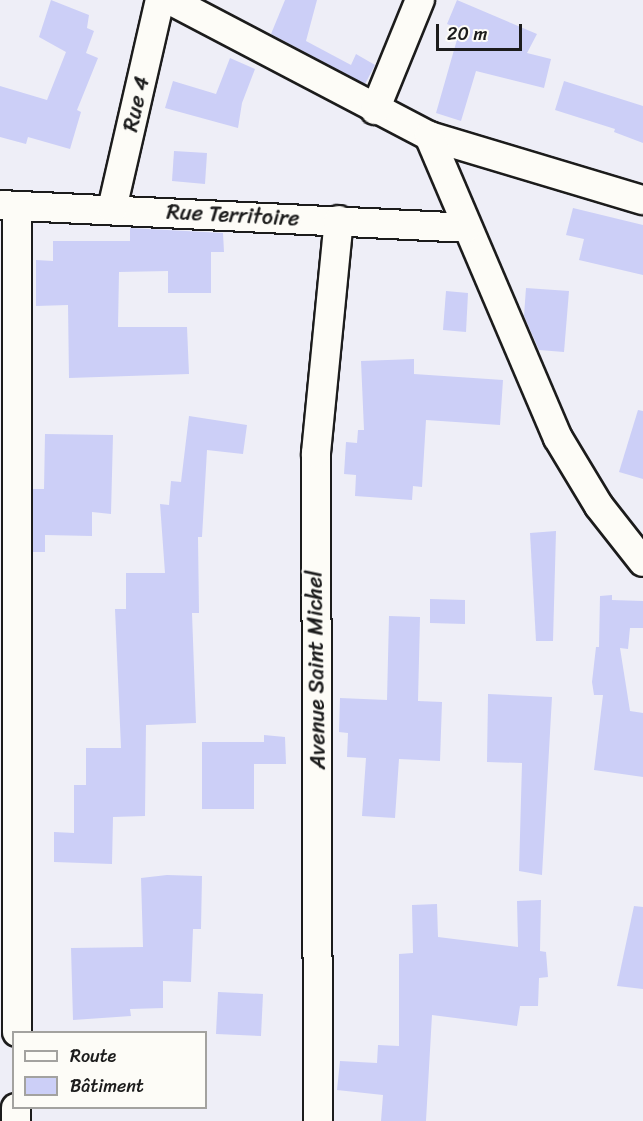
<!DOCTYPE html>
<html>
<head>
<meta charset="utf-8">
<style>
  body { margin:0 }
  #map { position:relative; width:643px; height:1121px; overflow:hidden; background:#eeeef7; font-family:Sriracha,sans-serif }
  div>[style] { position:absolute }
  .building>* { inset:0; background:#cccff7 }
  .roads { filter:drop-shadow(2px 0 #1c1c1c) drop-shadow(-2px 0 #1c1c1c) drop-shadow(0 2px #1c1c1c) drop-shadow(0 -2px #1c1c1c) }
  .minor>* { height:28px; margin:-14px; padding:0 14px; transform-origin:14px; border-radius:14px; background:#fdfcf7 }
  span { translate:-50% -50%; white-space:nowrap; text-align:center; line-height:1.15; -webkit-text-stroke:4.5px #fdfcf7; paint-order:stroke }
  .street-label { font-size:22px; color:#1c1c1c }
  .legend { position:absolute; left:12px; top:1031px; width:195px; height:78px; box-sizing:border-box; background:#fdfcf7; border:2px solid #a3a29f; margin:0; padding:8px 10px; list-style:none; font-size:18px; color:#1c1c1c }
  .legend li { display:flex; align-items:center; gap:12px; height:30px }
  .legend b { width:30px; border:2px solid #a3a29f }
  .scale { position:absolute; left:436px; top:24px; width:86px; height:27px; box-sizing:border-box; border:3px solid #1c1c1c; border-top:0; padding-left:8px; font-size:18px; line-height:21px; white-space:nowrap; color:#1c1c1c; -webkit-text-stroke:4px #fdfcf7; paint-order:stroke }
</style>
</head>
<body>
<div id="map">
  <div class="building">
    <div style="clip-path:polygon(51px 0,89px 15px,87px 28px,94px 31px,86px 53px,98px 58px,77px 110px,81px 112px,70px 149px,28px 137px,26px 144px,0 137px,0 86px,47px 100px,66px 52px,39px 37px)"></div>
    <div style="clip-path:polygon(285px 0,317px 0,306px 41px,351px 65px,356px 54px,375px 65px,365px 84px,271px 34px)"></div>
    <div style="clip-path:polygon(457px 0,537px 34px,527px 53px,551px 59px,544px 88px,476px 71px,461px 121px,436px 113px,460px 29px,447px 24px)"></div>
    <div style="clip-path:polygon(230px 58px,255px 69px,242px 103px,238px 128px,165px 108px,173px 81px,216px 94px)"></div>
    <div style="clip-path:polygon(564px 81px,643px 106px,643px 143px,614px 132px,615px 129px,555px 110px)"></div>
    <div style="clip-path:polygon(174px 151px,207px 153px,205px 184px,172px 181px)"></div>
    <div style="clip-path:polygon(573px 208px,643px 225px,643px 275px,579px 260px,584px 239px,566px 235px)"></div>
    <div style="clip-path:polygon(130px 228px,223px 233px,224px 252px,211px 252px,211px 293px,168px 293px,168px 271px,119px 272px,118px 327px,187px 327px,189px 374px,69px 378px,68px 305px,36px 306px,36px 260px,53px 261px,53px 241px,130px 241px)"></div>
    <div style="clip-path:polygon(526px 288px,569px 291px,564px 352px,539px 350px,524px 316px)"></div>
    <div style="clip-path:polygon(446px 291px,468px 293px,466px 332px,443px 330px)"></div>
    <div style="clip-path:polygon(414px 359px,414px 374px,503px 380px,500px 425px,426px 420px,422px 487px,413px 486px,412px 500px,355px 496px,356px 475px,344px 474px,346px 442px,357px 443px,358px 430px,364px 430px,361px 361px)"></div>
    <div style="clip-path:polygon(638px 410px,643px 411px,643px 479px,619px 472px)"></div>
    <div style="clip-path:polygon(189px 416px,247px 425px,243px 454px,207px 450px,202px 537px,198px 537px,199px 613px,192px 613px,196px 723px,146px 725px,145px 816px,113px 817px,112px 864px,54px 862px,54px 832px,74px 833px,74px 785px,86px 785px,86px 748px,121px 748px,115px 609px,126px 609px,126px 573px,165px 573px,160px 504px,169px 505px,171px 481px,181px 482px)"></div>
    <div style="clip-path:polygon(45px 434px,113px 435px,111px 514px,92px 512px,92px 536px,45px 535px,45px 552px,33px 552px,33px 489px,44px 489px)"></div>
    <div style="clip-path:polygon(556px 531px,553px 641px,536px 641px,530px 533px)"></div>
    <div style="clip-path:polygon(612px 595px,612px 600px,643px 601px,643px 628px,630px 628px,628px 649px,620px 648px,630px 711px,643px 713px,643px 777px,594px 770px,603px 695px,594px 695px,592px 682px,596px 647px,599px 647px,600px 596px)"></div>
    <div style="clip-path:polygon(430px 599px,465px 600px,465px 624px,430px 623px)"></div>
    <div style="clip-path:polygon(389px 616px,420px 617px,418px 701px,442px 702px,440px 761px,399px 759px,395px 818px,362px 816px,366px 758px,347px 757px,348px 733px,339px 732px,340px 698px,387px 700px)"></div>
    <div style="clip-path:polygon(488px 694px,552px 697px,542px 875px,519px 871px,522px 763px,487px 762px)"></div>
    <div style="clip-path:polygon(264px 735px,285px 737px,286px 764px,254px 764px,254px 809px,202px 809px,202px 742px,264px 742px)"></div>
    <div style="clip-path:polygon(167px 875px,202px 876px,201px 929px,193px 929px,191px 982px,163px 981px,163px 1008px,130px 1009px,131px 1016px,73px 1020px,71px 948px,143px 947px,141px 878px)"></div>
    <div style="clip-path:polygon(541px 900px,540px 951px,546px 952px,548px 977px,539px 978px,538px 1006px,520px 1006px,517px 1026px,432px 1015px,426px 1121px,381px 1121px,383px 1095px,337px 1090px,340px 1061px,377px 1063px,378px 1045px,399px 1046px,399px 954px,413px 953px,412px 905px,437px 904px,438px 937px,518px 947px,517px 901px)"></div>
    <div style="clip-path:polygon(634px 906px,643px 907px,643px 989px,617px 986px)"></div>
    <div style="clip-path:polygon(218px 992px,263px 994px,261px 1036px,216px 1034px)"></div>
  </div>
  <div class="roads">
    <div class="minor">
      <div style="left:170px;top:0;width:293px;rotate:27.7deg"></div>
      <div style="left:429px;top:136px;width:223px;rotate:16.7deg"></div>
      <div style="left:375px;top:110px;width:119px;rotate:-67.8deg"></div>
      <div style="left:429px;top:136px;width:328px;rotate:66.9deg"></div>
      <div style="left:558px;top:438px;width:79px;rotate:58.9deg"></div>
      <div style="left:599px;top:506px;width:71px;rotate:51.8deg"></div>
      <div style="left:0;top:205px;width:466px;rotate:2.8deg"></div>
      <div style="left:112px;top:209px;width:214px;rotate:-77.1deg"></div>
      <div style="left:17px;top:1032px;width:826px;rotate:-90deg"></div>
      <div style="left:16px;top:1121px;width:13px;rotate:-90deg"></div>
      <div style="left:318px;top:1121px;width:668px;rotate:-90.17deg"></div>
      <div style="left:316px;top:453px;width:234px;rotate:-84.4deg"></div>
    </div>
  </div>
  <div class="street-label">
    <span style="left:136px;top:104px;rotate:-77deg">Rue 4</span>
    <span style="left:233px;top:215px;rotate:3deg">Rue Territoire</span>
    <span style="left:316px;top:670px;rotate:-91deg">Avenue Saint Michel</span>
  </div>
  <ul class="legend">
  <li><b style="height:8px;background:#fdfcf7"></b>Route</li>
  <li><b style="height:16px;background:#cccff7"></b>Bâtiment</li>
  </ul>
  <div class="scale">20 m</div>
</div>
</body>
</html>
